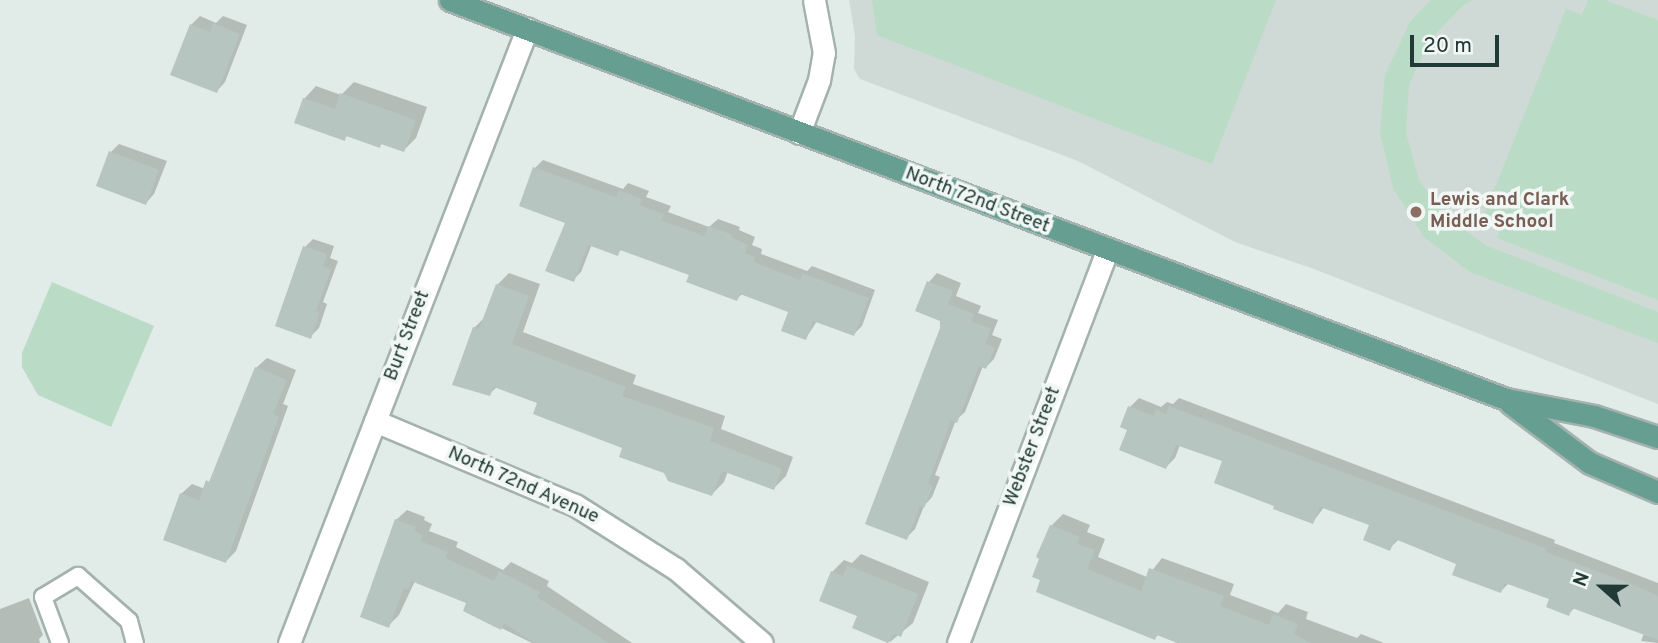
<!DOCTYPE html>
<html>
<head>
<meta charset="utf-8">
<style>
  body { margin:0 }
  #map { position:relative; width:1658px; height:643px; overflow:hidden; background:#e1ebe7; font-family:Overpass,sans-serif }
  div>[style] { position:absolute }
  .built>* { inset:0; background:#cfdad6 }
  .green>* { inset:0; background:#badbc5 }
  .shadow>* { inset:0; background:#0003 }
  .building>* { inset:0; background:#b6c5c0 }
  .roads { filter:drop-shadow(2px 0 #a4b2ae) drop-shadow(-2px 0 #a4b2ae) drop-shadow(0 2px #a4b2ae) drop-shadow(0 -2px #a4b2ae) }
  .service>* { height:16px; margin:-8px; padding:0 8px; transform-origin:8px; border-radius:8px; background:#fff }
  .minor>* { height:21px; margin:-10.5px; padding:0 10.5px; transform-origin:10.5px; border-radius:10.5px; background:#fff }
  .primary>* { height:21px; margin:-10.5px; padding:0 10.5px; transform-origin:10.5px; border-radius:10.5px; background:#679e92 }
  .dots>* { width:19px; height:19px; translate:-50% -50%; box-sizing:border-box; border:4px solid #f1f7f4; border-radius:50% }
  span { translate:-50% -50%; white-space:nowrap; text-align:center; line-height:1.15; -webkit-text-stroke:7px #f1f7f4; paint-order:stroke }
  .street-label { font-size:19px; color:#223a35 }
  .education-label { font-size:19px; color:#785e54; font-weight:700 }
  .left { translate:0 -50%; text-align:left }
  .north { position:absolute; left:1567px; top:552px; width:70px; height:70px; -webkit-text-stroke:5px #f1f7f4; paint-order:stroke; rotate:291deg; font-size:19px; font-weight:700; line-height:28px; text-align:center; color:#223a35 }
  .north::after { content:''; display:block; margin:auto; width:24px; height:32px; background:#223a35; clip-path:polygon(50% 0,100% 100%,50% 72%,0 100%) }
  .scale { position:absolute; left:1410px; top:35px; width:89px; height:32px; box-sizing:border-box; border:4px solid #223a35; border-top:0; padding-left:9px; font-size:21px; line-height:24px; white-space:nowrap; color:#223a35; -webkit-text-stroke:5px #f1f7f4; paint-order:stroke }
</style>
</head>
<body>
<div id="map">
  <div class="built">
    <div style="clip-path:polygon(849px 0,1658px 0,1658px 404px,1314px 269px,1235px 242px,1078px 161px,860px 79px,854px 69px,855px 36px)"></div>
  </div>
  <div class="green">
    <div style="clip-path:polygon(872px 0,1276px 0,1212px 164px,877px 35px)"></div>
    <div style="clip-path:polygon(1431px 0,1473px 0,1462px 6px,1429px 41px,1409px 85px,1406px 133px,1419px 180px,1448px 219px,1487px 246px,1658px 312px,1658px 343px,1470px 272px,1424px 237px,1393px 188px,1380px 132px,1385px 75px,1410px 22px)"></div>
    <div style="clip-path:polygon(1588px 0,1605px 0,1658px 20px,1658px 300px,1497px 238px,1503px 221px,1485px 213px,1566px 9px,1582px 15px)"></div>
    <div style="clip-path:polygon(52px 282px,154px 326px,111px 427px,38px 395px,22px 367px,22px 353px)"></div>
  </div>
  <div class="shadow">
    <div style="clip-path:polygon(200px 16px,216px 23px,223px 16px,247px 25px,225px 82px,217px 91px,191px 25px)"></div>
    <div style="clip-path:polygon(354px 82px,427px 107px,416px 138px,404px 150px,383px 143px,379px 146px,348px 135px,344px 139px,304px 99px,316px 86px,341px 95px)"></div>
    <div style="clip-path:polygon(119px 144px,167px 161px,154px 194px,146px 203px,111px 152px)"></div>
    <div style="clip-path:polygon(543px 160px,623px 189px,628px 183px,649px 191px,646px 197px,671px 206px,668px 212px,709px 227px,718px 219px,740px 227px,739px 230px,755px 237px,752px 245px,762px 249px,761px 254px,807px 271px,812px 266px,875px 290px,862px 326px,854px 334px,817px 321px,806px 338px,790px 311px,743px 293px,737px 299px,691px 274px,622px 249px,617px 254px,592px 244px,581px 272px,573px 280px,567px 222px,535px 168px)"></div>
    <div style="clip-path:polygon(313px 239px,334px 246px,330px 258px,338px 261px,323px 302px,327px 304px,319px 328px,310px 337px,305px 247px)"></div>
    <div style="clip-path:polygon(509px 273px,540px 284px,523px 332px,636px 375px,633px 384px,725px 416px,721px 429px,793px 457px,786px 476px,774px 488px,728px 471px,724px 482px,712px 494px,539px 402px,497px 387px,489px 394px,474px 328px,486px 316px,497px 285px)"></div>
    <div style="clip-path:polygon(937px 273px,961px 283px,956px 296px,981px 306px,978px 313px,998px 320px,992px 335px,1002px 339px,994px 359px,986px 367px,983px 366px,965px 412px,956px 420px,935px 475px,940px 477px,932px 497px,924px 506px,915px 529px,906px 538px,942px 328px,929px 282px)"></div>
    <div style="clip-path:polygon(267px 358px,296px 370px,283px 404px,288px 406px,236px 551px,226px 561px,181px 494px,192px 484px,205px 489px,213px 476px,256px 368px)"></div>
    <div style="clip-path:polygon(1139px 398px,1161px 407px,1167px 402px,1173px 404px,1179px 398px,1555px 540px,1554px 543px,1658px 583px,1658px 643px,1641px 641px,1644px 633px,1575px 607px,1569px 614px,1552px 598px,1510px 582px,1501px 591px,1458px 563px,1399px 539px,1389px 549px,1371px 524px,1324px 507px,1313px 522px,1216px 482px,1224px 460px,1180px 445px,1175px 458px,1166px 467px,1129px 429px,1130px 407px)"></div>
    <div style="clip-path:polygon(407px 510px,425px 517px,424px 520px,432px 524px,429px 531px,458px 542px,456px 547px,503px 570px,511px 562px,549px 581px,547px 586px,632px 643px,532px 643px,465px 610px,468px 602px,415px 581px,399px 615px,388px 626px,396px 520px)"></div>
    <div style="clip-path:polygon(1063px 514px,1090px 525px,1087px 532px,1105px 539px,1098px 557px,1147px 577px,1162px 558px,1234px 584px,1230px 595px,1278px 613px,1286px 604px,1308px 612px,1306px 619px,1357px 638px,1361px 634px,1384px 643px,1182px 643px,1159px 634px,1155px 638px,1038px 591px,1051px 526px)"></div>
    <div style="clip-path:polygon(861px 554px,929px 582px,913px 623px,890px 642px,854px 627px,859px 615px,832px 572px,844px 560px,852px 563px)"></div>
    <div style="clip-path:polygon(29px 598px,43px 635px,39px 639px,40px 643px,0 643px,0 609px)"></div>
  </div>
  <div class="building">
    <div style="clip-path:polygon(213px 23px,240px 34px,217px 93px,170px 75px,190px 24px,210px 32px)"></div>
    <div style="clip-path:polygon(340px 93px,416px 120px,404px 152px,381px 144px,380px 148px,346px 136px,345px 141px,294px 123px,303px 98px,335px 109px)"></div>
    <div style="clip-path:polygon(109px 151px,159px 170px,146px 205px,96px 186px)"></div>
    <div style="clip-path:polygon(533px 167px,616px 197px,619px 190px,642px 199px,639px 205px,664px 214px,661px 220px,704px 236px,708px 226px,733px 235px,732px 238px,748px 245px,745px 253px,755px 257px,754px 262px,800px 280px,802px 273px,869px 298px,854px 336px,813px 321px,806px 340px,781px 331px,788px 312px,740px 294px,737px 301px,686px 282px,689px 275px,620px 250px,618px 256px,588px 245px,574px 282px,545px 271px,565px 223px,519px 206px)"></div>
    <div style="clip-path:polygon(303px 246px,327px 254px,323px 266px,331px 269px,316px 311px,320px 312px,311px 339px,275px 326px)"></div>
    <div style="clip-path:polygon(927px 281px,953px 291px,948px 304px,974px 314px,971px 321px,991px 329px,985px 344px,995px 348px,986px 369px,979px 366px,957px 423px,951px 420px,928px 484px,933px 486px,924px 508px,920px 506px,907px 540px,865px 524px,940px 328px,940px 321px,915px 311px)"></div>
    <div style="clip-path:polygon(496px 284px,529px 296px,512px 344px,626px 387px,622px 396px,714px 428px,710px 441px,782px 469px,774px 490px,722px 471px,712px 496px,668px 481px,664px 473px,619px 457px,622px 448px,533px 414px,537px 403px,494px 387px,490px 396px,452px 385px,473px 327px,479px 329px)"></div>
    <div style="clip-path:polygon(255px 367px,287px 380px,273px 414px,279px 417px,226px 563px,163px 540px,180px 493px,199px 500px,206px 480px,209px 482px)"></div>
    <div style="clip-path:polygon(1128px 406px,1154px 416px,1156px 410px,1166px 414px,1169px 406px,1547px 549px,1546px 552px,1634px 585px,1658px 596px,1658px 640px,1572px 608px,1569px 616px,1546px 607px,1549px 599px,1505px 583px,1501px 593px,1452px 575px,1456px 564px,1395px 539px,1390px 551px,1363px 540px,1369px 525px,1320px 507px,1313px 524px,1273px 509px,1274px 506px,1214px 483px,1222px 461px,1176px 445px,1166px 469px,1119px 450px,1127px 430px,1120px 427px)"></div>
    <div style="clip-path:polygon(395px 519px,416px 527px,414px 531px,423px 535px,420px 541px,448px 552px,446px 558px,494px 581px,499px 571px,540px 592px,537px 597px,609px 643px,534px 643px,504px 623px,501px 630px,463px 611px,466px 603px,411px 581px,408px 590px,404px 588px,389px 628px,360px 617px)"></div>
    <div style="clip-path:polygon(1050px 525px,1080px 537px,1077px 544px,1095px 550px,1087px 569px,1141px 591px,1149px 568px,1224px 596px,1220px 606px,1269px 625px,1273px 614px,1298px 624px,1294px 634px,1311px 643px,1177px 643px,1157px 635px,1155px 640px,1036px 592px,1040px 580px,1032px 577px,1039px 559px,1036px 557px)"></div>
    <div style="clip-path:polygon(847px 565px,918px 594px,901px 637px,894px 634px,888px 643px,852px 628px,857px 616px,819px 601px,831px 571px,843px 576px)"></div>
  </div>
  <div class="roads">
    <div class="service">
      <div style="left:60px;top:643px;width:49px;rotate:-110.3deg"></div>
      <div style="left:43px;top:597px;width:41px;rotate:-31deg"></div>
      <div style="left:78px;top:576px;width:68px;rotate:41.4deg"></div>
      <div style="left:129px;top:621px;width:23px;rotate:75deg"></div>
    </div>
    <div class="minor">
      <div style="left:799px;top:133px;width:57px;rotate:-69.3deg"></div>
      <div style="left:819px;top:80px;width:27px;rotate:-80deg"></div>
      <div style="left:824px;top:53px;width:54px;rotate:-100.7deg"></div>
      <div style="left:375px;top:421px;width:217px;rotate:22.8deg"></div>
      <div style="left:575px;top:505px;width:120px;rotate:32.4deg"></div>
      <div style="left:676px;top:569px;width:113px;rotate:40.7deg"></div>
      <div style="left:289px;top:643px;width:659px;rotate:-68.81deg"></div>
      <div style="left:958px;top:643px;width:420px;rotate:-69.2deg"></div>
    </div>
    <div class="primary">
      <div style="left:450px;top:0;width:1129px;rotate:20.7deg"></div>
      <div style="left:1506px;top:399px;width:90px;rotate:10.9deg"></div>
      <div style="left:1594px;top:416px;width:67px;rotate:18.2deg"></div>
      <div style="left:1510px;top:403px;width:100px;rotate:36.9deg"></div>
      <div style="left:1590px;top:463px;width:74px;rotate:23.1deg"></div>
    </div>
  </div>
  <div class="dots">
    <div style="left:1416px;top:212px;background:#8d6e63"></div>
  </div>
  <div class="street-label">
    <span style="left:977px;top:201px;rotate:21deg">North 72nd Street</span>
    <span style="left:408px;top:336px;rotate:-69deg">Burt Street</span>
    <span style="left:1033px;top:447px;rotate:-69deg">Webster Street</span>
    <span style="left:523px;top:486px;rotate:24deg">North 72nd Avenue</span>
  </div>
  <div class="education-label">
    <span class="left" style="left:1430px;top:212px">Lewis and Clark<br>Middle School</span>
  </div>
  <div class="north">N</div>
  <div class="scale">20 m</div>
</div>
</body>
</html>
